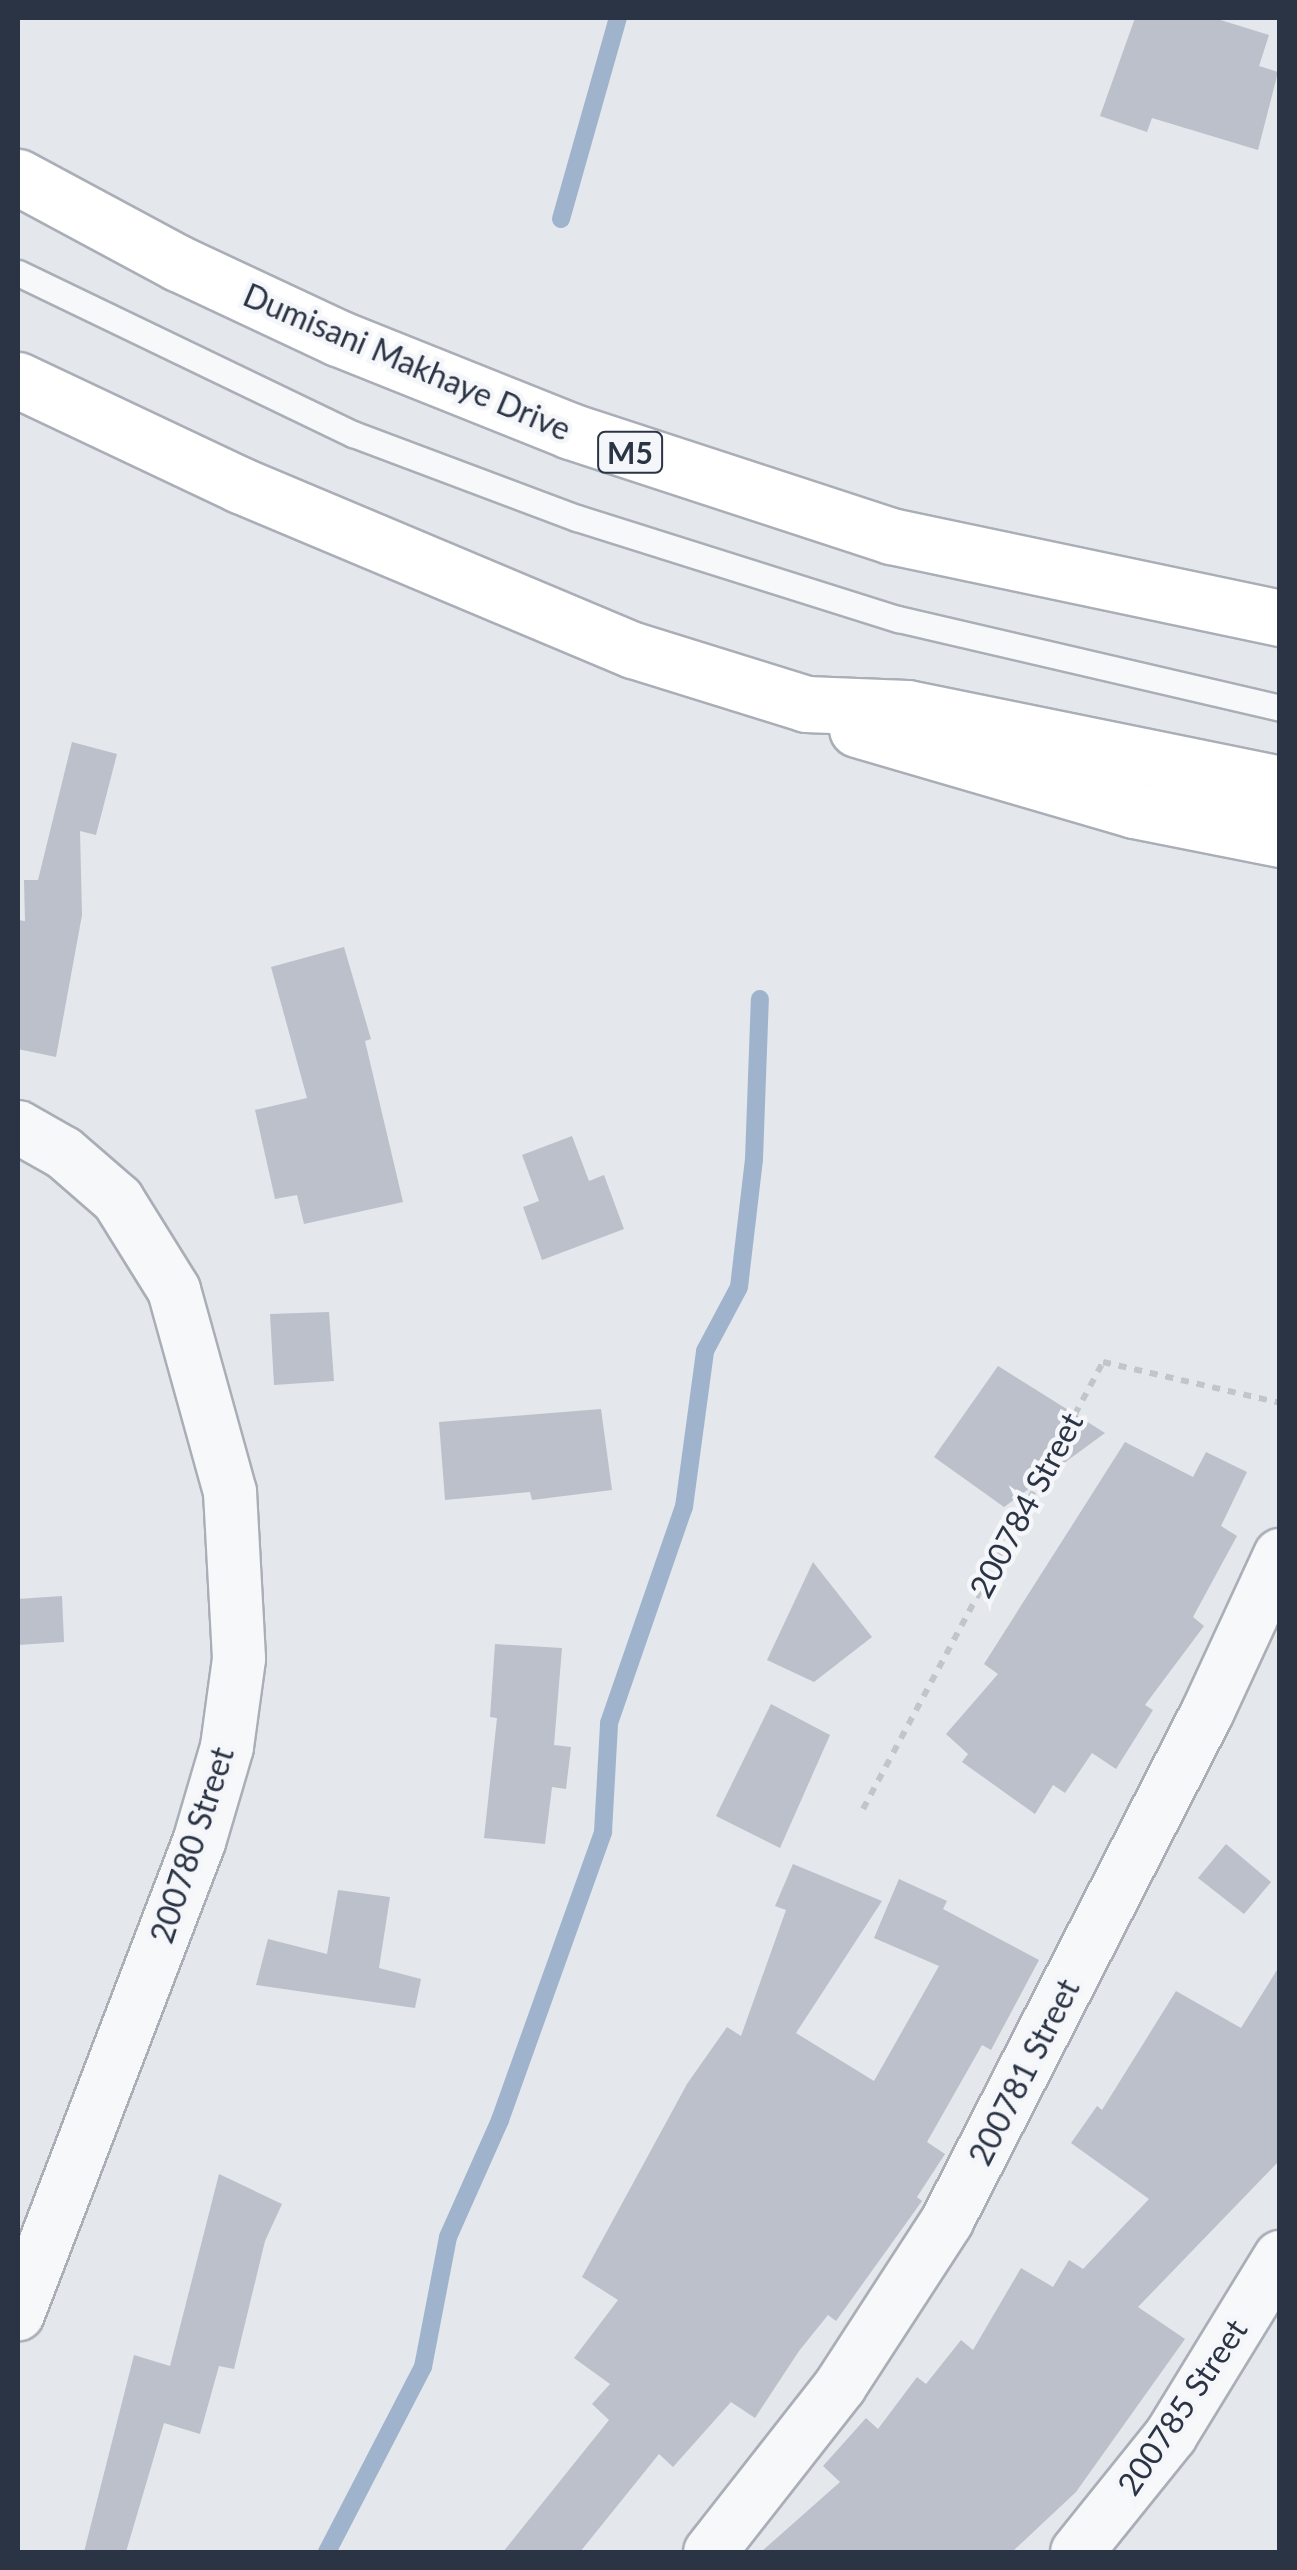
<!DOCTYPE html>
<html>
<head>
<meta charset="utf-8">
<style>
  body { margin:0 }
  #map { position:relative; width:1297px; height:2570px; overflow:hidden; background:#e4e7ec; font-family:Lato,sans-serif }
  div>[style] { position:absolute }
  .stream>* { height:18px; margin:-9px; padding:0 9px; transform-origin:9px; border-radius:9px; background:#9fb4cc }
  .building>* { inset:0; background:#bbc0ca }
  .path>* { height:6px; margin-top:-3px; transform-origin:0; background:repeating-linear-gradient(90deg,#c2c5cb 0 8px,transparent 0 16px) }
  .roads { filter:drop-shadow(2px 0 #a9aeb7) drop-shadow(-2px 0 #a9aeb7) drop-shadow(0 2px #a9aeb7) drop-shadow(0 -2px #a9aeb7) }
  .lane>* { height:25px; margin:-12.5px; padding:0 12.5px; transform-origin:12.5px; border-radius:12.5px; background:#f7f8fa }
  .street>* { height:52px; margin:-26px; padding:0 26px; transform-origin:26px; border-radius:26px; background:#f7f8fa }
  .primary>* { height:55px; margin:-27.5px; padding:0 27.5px; transform-origin:27.5px; border-radius:27.5px; background:#fff }
  span { translate:-50% -50%; white-space:nowrap; text-align:center; line-height:1.15; -webkit-text-stroke:9px #f4f6f9; paint-order:stroke }
  .shield-label span { padding:2px 8px; background:#f4f6f9; border:2px solid; border-radius:8px; -webkit-text-stroke-width:0 }
  .shield-label { font-size:30px; color:#2b3445; font-weight:700 }
  .street-label { font-size:32px; color:#2b3445 }
  .frame { position:absolute; inset:0; border:20px solid #2b3445; pointer-events:none }
</style>
</head>
<body>
<div id="map">
  <div class="stream">
    <div style="left:561px;top:219px;width:209px;rotate:-74.2deg"></div>
    <div style="left:327px;top:2552px;width:208px;rotate:-62.6deg"></div>
    <div style="left:423px;top:2367px;width:132px;rotate:-79.1deg"></div>
    <div style="left:448px;top:2237px;width:128px;rotate:-66deg"></div>
    <div style="left:500px;top:2120px;width:306px;rotate:-70.3deg"></div>
    <div style="left:603px;top:1832px;width:109px;rotate:-86.8deg"></div>
    <div style="left:609px;top:1723px;width:229px;rotate:-70.9deg"></div>
    <div style="left:684px;top:1507px;width:157px;rotate:-82.3deg"></div>
    <div style="left:705px;top:1351px;width:72px;rotate:-62deg"></div>
    <div style="left:739px;top:1287px;width:129px;rotate:-83.3deg"></div>
    <div style="left:754px;top:1159px;width:160px;rotate:-87.9deg"></div>
  </div>
  <div class="building">
    <div style="clip-path:polygon(1135px 18px,1214px 18px,1269px 35px,1259px 66px,1278px 72px,1258px 150px,1152px 118px,1147px 132px,1100px 116px)"></div>
    <div style="clip-path:polygon(72px 742px,117px 754px,96px 835px,80px 831px,82px 915px,56px 1057px,18px 1049px,18px 920px,25px 921px,24px 880px,38px 880px)"></div>
    <div style="clip-path:polygon(344px 947px,371px 1039px,365px 1041px,403px 1202px,304px 1224px,297px 1195px,275px 1199px,255px 1110px,307px 1098px,271px 967px)"></div>
    <div style="clip-path:polygon(572px 1136px,589px 1181px,604px 1175px,624px 1229px,542px 1260px,523px 1207px,539px 1201px,522px 1155px)"></div>
    <div style="clip-path:polygon(329px 1312px,334px 1381px,274px 1385px,270px 1314px)"></div>
    <div style="clip-path:polygon(998px 1366px,1105px 1433px,1004px 1507px,934px 1457px)"></div>
    <div style="clip-path:polygon(601px 1409px,612px 1490px,532px 1500px,530px 1492px,445px 1500px,439px 1422px)"></div>
    <div style="clip-path:polygon(1125px 1442px,1193px 1477px,1206px 1452px,1247px 1472px,1221px 1526px,1237px 1536px,1193px 1617px,1204px 1626px,1145px 1705px,1153px 1710px,1116px 1769px,1092px 1753px,1065px 1793px,1053px 1785px,1035px 1814px,962px 1762px,968px 1754px,946px 1734px,998px 1674px,984px 1664px)"></div>
    <div style="clip-path:polygon(813px 1562px,872px 1637px,814px 1682px,767px 1660px)"></div>
    <div style="clip-path:polygon(62px 1596px,64px 1642px,18px 1645px,18px 1599px)"></div>
    <div style="clip-path:polygon(495px 1644px,562px 1648px,554px 1745px,571px 1747px,566px 1789px,552px 1787px,545px 1844px,484px 1838px,497px 1718px,490px 1717px)"></div>
    <div style="clip-path:polygon(771px 1704px,830px 1735px,780px 1848px,716px 1816px)"></div>
    <div style="clip-path:polygon(1226px 1844px,1271px 1882px,1244px 1914px,1198px 1878px)"></div>
    <div style="clip-path:polygon(793px 1864px,882px 1901px,796px 2033px,874px 2081px,939px 1966px,874px 1938px,899px 1879px,947px 1901px,943px 1909px,1039px 1960px,991px 2050px,982px 2045px,927px 2142px,945px 2154px,917px 2197px,922px 2201px,836px 2321px,828px 2315px,799px 2351px,755px 2418px,731px 2402px,673px 2467px,659px 2454px,580px 2552px,503px 2552px,609px 2420px,592px 2404px,610px 2384px,574px 2358px,618px 2300px,582px 2277px,687px 2084px,727px 2027px,741px 2036px,786px 1910px,775px 1906px)"></div>
    <div style="clip-path:polygon(338px 1890px,390px 1897px,379px 1968px,421px 1979px,415px 2008px,256px 1985px,268px 1939px,327px 1954px)"></div>
    <div style="clip-path:polygon(1280px 1965px,1280px 2160px,1138px 2307px,1185px 2339px,1076px 2492px,1012px 2552px,761px 2552px,840px 2482px,823px 2466px,866px 2418px,878px 2429px,917px 2377px,926px 2384px,961px 2340px,973px 2350px,1021px 2268px,1053px 2287px,1069px 2260px,1083px 2269px,1149px 2199px,1071px 2143px,1097px 2106px,1102px 2110px,1176px 1991px,1241px 2028px)"></div>
    <div style="clip-path:polygon(219px 2174px,282px 2204px,265px 2241px,234px 2369px,219px 2366px,200px 2434px,164px 2423px,126px 2552px,84px 2552px,134px 2355px,170px 2366px)"></div>
  </div>
  <div class="path">
    <div style="left:863px;top:1809px;width:507px;rotate:-61.77deg"></div>
    <div style="left:1103px;top:1362px;width:182px;rotate:13deg"></div>
  </div>
  <div class="roads">
    <div class="lane">
      <div style="left:18px;top:273px;width:372px;rotate:25.7deg"></div>
      <div style="left:353px;top:434px;width:239px;rotate:20.6deg"></div>
      <div style="left:577px;top:518px;width:337px;rotate:17.5deg"></div>
      <div style="left:898px;top:619px;width:392px;rotate:13.1deg"></div>
    </div>
    <div class="street">
      <div style="left:18px;top:1127px;width:53px;rotate:29.5deg"></div>
      <div style="left:64px;top:1153px;width:72px;rotate:41deg"></div>
      <div style="left:118px;top:1200px;width:106px;rotate:58.1deg"></div>
      <div style="left:174px;top:1290px;width:210px;rotate:74.5deg"></div>
      <div style="left:230px;top:1492px;width:167px;rotate:86.9deg"></div>
      <div style="left:239px;top:1659px;width:89px;rotate:97.8deg"></div>
      <div style="left:227px;top:1747px;width:99px;rotate:106.4deg"></div>
      <div style="left:199px;top:1842px;width:506px;rotate:110.98deg"></div>
      <div style="left:710px;top:2552px;width:211px;rotate:-51.9deg"></div>
      <div style="left:840px;top:2386px;width:197px;rotate:-57deg"></div>
      <div style="left:947px;top:2221px;width:573px;rotate:-62.9deg"></div>
      <div style="left:1208px;top:1711px;width:172px;rotate:-65.2deg"></div>
      <div style="left:1077px;top:2552px;width:150px;rotate:-51.2deg"></div>
      <div style="left:1171px;top:2435px;width:209px;rotate:-58.5deg"></div>
    </div>
    <div class="primary">
      <div style="left:18px;top:177px;width:182px;rotate:28.3deg"></div>
      <div style="left:178px;top:263px;width:177px;rotate:25.1deg"></div>
      <div style="left:338px;top:338px;width:250px;rotate:21.8deg"></div>
      <div style="left:570px;top:431px;width:338px;rotate:18.1deg"></div>
      <div style="left:891px;top:536px;width:398px;rotate:11.9deg"></div>
      <div style="left:18px;top:380px;width:246px;rotate:25.3deg"></div>
      <div style="left:240px;top:485px;width:426px;rotate:22.8deg"></div>
      <div style="left:633px;top:650px;width:181px;rotate:17.3deg"></div>
      <div style="left:806px;top:704px;width:101px;rotate:2.3deg"></div>
      <div style="left:907px;top:708px;width:381px;rotate:11.5deg"></div>
      <div style="left:857px;top:729px;width:289px;rotate:16.3deg"></div>
      <div style="left:1134px;top:810px;width:149px;rotate:11.2deg"></div>
    </div>
  </div>
  <div class="shield-label">
    <span style="left:630px;top:452px">M5</span>
  </div>
  <div class="street-label">
    <span style="left:407px;top:362px;rotate:23deg">Dumisani Makhaye Drive</span>
    <span style="left:1026px;top:1505px;rotate:-62deg">200784 Street</span>
    <span style="left:192px;top:1845px;rotate:-72deg">200780 Street</span>
    <span style="left:1024px;top:2072px;rotate:-63deg">200781 Street</span>
    <span style="left:1182px;top:2407px;rotate:-56deg">200785 Street</span>
  </div>
  <div class="frame"></div>
</div>
</body>
</html>
